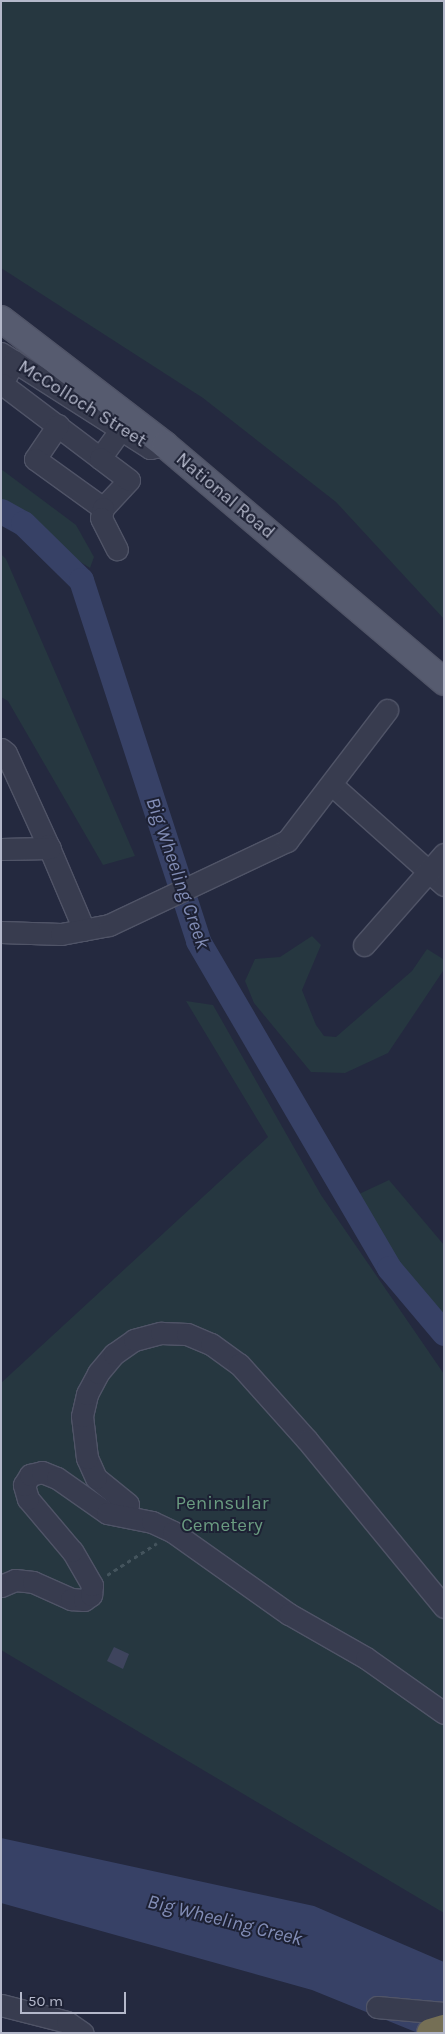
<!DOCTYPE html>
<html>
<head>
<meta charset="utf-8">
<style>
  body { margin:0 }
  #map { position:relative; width:445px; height:2034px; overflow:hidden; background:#24293f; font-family:Karla,sans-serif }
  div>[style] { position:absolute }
  .green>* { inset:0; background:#263740 }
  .water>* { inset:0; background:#374166 }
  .river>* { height:25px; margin:-12.5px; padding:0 12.5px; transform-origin:12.5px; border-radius:12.5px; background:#374166 }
  .building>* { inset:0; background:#3e445d }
  .path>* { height:2.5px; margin-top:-1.25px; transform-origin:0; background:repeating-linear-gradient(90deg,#44545d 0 4px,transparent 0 8px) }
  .roads { filter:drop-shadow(1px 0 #505467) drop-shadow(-1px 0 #505467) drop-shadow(0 1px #505467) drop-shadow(0 -1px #505467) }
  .minor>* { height:21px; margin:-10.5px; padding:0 10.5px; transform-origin:10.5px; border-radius:10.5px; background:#383c4f }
  .major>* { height:26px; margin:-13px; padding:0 13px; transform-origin:13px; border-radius:13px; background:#565b6f }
  .highway>* { height:28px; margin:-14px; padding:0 14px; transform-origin:14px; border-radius:14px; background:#756f55 }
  span { translate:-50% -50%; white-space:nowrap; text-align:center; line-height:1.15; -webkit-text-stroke:4px #1d2134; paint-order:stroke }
  .street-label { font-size:19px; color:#b4b8ca }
  .park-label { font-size:19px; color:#6a9b80 }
  .water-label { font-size:20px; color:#828db6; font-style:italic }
  .frame { position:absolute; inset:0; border:2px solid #b4b8ca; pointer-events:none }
  .scale { position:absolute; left:20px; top:1992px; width:106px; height:22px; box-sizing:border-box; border:2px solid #b4b8ca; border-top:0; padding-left:6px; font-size:15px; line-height:18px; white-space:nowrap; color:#b4b8ca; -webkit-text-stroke:4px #1d2134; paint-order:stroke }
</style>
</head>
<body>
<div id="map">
  <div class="green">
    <div style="clip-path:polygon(1px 1px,444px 1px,444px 619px,336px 502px,203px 398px,1px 268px)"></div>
    <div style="clip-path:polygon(1px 469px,76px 525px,94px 557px,90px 568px,47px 541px,1px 502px)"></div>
    <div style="clip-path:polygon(1px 554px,6px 559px,135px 856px,103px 865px,8px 701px,1px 697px)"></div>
    <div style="clip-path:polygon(312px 936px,321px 945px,302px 990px,316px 1025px,324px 1036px,336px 1037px,412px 971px,427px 949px,443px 959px,443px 971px,388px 1053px,345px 1073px,311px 1072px,254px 1003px,245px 981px,255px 959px,280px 957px)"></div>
    <div style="clip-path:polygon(186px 1001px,213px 1005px,321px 1195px,444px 1374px,444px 1913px,1px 1650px,1px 1383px,268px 1137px)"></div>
    <div style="clip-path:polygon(389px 1180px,444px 1245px,444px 1320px,417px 1291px,357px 1195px)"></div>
  </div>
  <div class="water">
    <div style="clip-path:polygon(1px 1838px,314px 1906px,444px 1962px,444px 2033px,418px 2033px,312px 1990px,1px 1903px)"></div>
  </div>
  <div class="river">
    <div style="left:1px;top:511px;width:25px;rotate:29deg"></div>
    <div style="left:23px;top:523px;width:81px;rotate:44.5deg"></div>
    <div style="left:81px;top:580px;width:379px;rotate:72deg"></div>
    <div style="left:198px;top:941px;width:379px;rotate:59.7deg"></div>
    <div style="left:389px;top:1268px;width:85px;rotate:49.8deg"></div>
  </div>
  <div class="building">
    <div style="clip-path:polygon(114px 1647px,129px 1654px,123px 1669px,107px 1661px)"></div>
  </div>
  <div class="path">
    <div style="left:107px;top:1575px;width:59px;rotate:-32.6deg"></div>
  </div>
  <div class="roads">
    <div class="minor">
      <div style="left:1px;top:353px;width:177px;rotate:32.5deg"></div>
      <div style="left:150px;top:448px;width:10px;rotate:-11deg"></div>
      <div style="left:14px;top:361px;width:26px;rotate:118deg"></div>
      <div style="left:2px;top:384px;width:123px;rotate:37.1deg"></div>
      <div style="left:100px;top:458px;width:36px;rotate:-54deg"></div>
      <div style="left:58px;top:425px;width:41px;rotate:124.1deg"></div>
      <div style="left:35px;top:459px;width:84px;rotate:35.8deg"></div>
      <div style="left:103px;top:508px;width:38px;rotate:-47deg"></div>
      <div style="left:129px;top:480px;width:36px;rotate:-143deg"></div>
      <div style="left:103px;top:508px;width:10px;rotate:101deg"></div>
      <div style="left:101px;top:518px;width:35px;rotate:63deg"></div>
      <div style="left:1px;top:749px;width:6px;rotate:39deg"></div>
      <div style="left:6px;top:753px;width:101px;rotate:65.5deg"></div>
      <div style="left:48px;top:845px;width:92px;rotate:67deg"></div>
      <div style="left:332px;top:785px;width:150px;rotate:41.8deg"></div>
      <div style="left:1px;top:849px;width:49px;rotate:-1.2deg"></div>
      <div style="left:1px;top:932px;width:60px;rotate:1.9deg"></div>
      <div style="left:61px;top:934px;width:49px;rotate:-10.6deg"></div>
      <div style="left:109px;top:925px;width:197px;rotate:-25.3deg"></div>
      <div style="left:287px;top:841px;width:165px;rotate:-52.6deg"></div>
      <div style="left:364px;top:945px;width:121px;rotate:-48.7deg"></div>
      <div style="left:126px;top:1516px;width:12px;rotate:-81deg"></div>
      <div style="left:128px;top:1504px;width:41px;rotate:-140.9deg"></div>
      <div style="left:96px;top:1478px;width:22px;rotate:-114deg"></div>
      <div style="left:87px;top:1458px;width:42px;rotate:-96.8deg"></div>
      <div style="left:82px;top:1416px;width:23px;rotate:-77deg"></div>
      <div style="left:87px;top:1394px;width:24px;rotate:-62deg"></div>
      <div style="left:98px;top:1373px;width:25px;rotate:-50deg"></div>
      <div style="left:114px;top:1354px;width:24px;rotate:-35deg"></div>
      <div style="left:134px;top:1340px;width:28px;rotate:-15deg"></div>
      <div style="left:161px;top:1333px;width:26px;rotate:2deg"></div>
      <div style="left:187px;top:1334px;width:26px;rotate:23deg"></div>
      <div style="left:211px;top:1344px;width:34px;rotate:36deg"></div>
      <div style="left:239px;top:1364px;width:102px;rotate:48.2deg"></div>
      <div style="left:307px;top:1440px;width:216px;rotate:50.6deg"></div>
      <div style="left:1px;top:1586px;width:15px;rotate:-23deg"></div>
      <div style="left:15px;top:1580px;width:18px;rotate:6deg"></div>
      <div style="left:33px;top:1582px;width:42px;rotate:24.1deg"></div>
      <div style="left:71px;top:1599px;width:13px;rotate:4deg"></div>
      <div style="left:84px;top:1600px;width:9px;rotate:-36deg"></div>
      <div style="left:91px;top:1595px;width:10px;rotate:-84deg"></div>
      <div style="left:92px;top:1585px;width:39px;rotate:-120deg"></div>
      <div style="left:72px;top:1551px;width:68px;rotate:-130.2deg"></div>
      <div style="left:28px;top:1499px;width:15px;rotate:-106deg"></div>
      <div style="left:24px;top:1485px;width:12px;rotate:-59deg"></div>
      <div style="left:30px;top:1475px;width:12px;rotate:-14deg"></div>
      <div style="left:42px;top:1472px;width:16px;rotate:22deg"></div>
      <div style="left:57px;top:1478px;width:61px;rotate:35deg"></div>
      <div style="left:107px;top:1513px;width:46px;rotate:11.3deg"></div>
      <div style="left:152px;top:1522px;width:23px;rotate:25deg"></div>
      <div style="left:173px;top:1532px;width:142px;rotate:35.3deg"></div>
      <div style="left:289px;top:1614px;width:89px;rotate:29.7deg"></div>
      <div style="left:366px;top:1658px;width:95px;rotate:35.2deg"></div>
      <div style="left:1px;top:2005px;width:68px;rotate:14.4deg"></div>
      <div style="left:67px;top:2022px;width:19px;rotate:35deg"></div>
      <div style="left:377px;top:2007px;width:67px;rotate:5.1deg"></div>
    </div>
    <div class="major">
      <div style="left:1px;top:319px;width:207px;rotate:37.5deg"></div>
      <div style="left:165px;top:445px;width:366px;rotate:40.3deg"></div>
    </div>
    <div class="highway">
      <div style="left:431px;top:2033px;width:14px;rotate:-17deg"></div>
    </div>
  </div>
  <div class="street-label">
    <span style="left:82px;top:404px;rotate:32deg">McColloch Street</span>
    <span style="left:225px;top:496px;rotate:40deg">National Road</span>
  </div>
  <div class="park-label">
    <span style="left:222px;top:1515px">Peninsular<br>Cemetery</span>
  </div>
  <div class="water-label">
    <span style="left:178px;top:873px;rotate:71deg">Big Wheeling Creek</span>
    <span style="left:225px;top:1920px;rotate:14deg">Big Wheeling Creek</span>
  </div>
  <div class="frame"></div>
  <div class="scale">50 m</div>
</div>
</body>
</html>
